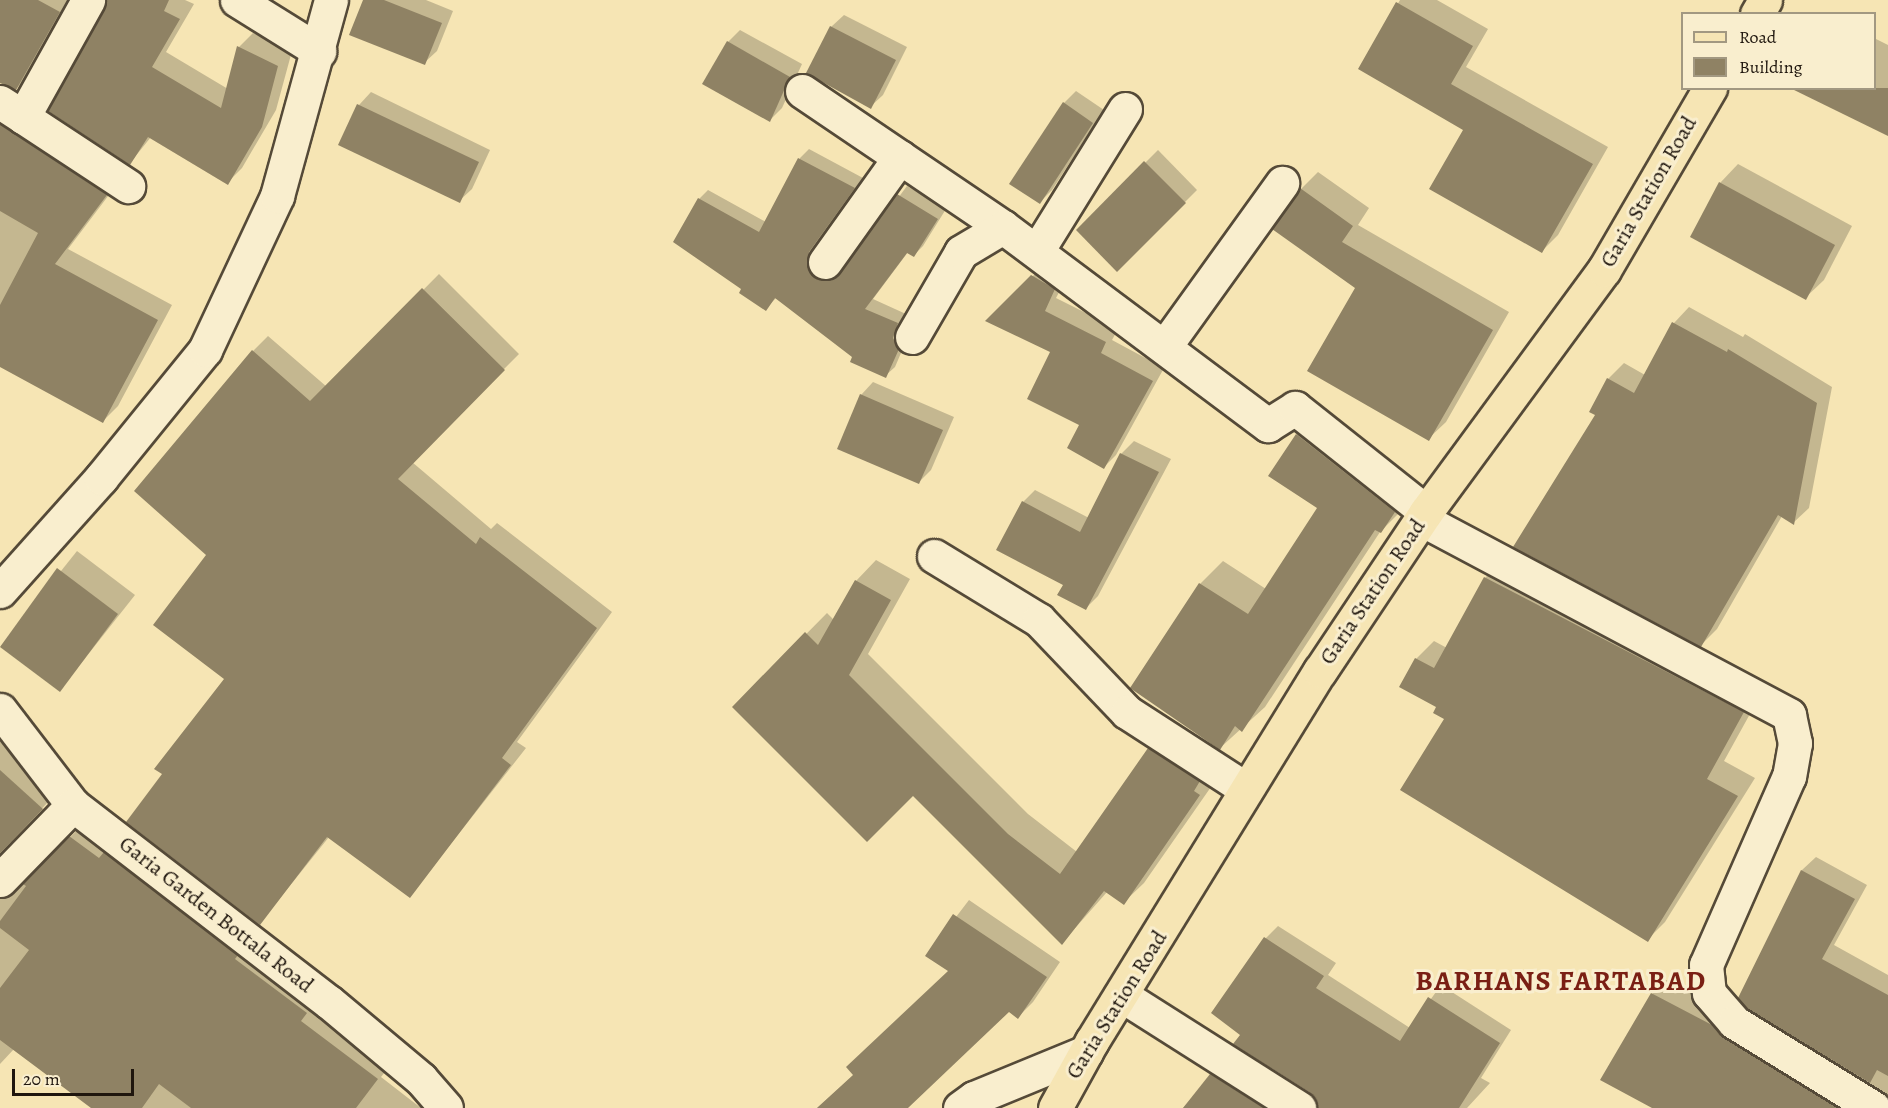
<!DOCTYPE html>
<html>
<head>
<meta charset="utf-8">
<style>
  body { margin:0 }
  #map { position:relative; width:1888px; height:1108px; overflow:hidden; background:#f6e5b4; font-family:Alegreya,serif }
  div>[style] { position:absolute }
  .shadow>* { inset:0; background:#0003 }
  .building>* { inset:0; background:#8f8264 }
  .roads { filter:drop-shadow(2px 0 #554a38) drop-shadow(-2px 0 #554a38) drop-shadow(0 2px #554a38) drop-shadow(0 -2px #554a38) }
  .minor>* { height:33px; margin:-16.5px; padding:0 16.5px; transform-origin:16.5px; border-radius:16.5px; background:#f9eece }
  .major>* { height:33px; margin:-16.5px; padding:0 16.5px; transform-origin:16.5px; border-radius:16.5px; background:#f6e5b4 }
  span { translate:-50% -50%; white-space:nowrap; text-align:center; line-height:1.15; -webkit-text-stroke:6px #f9eece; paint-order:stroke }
  .street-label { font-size:22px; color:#1f160e }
  .district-label { font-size:28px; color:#7a1f14; font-weight:700; letter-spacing:1.5px }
  .legend { position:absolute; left:1681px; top:12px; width:195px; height:78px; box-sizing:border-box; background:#f9eece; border:2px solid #a29881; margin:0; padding:8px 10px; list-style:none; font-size:18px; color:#1f160e }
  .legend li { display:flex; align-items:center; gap:12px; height:30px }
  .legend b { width:30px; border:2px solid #a29881 }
  .scale { position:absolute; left:12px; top:1069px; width:122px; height:27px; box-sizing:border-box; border:3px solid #1f160e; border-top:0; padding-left:8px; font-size:18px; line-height:21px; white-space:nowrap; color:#1f160e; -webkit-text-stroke:4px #f9eece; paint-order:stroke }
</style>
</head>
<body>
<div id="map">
  <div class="shadow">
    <div style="clip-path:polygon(0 0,72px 0,31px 74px,16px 89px,0 82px)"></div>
    <div style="clip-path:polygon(106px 0,185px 0,194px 4px,166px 52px,228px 89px,239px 47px,253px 33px,292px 51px,276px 110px,242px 168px,227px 183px,151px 137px,130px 163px)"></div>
    <div style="clip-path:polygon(365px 0,426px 0,453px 11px,437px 51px,424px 63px)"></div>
    <div style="clip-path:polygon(1400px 0,1437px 0,1488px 29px,1466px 67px,1608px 147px,1558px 235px,1542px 251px,1465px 129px,1360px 68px)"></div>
    <div style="clip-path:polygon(844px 15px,907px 47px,883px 95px,870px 107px,831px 27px)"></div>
    <div style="clip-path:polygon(740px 30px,802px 64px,782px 108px,770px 120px,728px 42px)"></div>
    <div style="clip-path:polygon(1874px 38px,1888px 45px,1888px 134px,1874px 88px)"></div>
    <div style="clip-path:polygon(1076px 91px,1104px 110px,1052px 190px,1040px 202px,1064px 103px)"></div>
    <div style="clip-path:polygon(371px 92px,490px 150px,472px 189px,459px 201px,359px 105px)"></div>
    <div style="clip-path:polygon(0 98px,121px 179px,68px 249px,172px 305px,118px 406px,103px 421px,0 366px)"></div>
    <div style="clip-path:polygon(809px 149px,863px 178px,815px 249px,834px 272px,847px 266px,907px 186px,946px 209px,923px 246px,914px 255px,908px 252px,873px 299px,906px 314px,907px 339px,895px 367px,885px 376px,776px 298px,765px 309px,743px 288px,699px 199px,708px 190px,766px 222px,800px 158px)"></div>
    <div style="clip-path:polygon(1158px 150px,1197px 190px,1117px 270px,1078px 230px)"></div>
    <div style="clip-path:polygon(1738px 164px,1852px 226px,1824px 280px,1805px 298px,1692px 236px,1720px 183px)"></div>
    <div style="clip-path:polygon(1318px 172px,1369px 208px,1358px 225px,1509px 312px,1446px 422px,1428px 439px,1357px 287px,1301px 189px)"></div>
    <div style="clip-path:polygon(1045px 264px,1067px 277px,1056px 298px,1118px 329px,1112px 340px,1164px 368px,1116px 455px,1104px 467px,1081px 424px,1052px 351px,988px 321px)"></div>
    <div style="clip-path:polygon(439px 274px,519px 354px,412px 462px,491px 529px,497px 523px,612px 612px,517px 742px,526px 748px,410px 896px,329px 837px,260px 923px,164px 774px,226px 678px,208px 555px,253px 351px,268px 336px,327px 387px)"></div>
    <div style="clip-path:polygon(1689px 307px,1743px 337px,1745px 334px,1832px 387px,1809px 508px,1793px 523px,1782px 516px,1717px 629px,1701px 645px,1597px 415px,1608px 379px,1624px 363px,1645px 375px,1674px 323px)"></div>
    <div style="clip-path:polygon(873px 382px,954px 417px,931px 470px,919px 482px,861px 395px)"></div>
    <div style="clip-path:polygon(1320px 412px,1404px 508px,1380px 532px,1265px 707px,1220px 748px,1132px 688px,1200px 584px,1223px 561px,1266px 589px,1319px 507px,1297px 435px)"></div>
    <div style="clip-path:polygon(1134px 441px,1171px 459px,1098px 596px,1086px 608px,1065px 584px,1023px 502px,1035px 490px,1089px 518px,1121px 454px)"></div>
    <div style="clip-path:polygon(77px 551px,135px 595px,60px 690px,1px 646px)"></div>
    <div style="clip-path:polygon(1503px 559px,1761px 694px,1724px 761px,1755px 778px,1665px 922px,1647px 940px,1446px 719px,1416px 659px,1434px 641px,1447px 648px,1485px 578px)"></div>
    <div style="clip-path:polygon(876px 560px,910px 579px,868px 654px,1028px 814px,1077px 852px,1149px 749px,1170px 729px,1220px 774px,1144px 883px,1123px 903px,1107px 892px,1062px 943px,913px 794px,734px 707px,827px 613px,834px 620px,856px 581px)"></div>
    <div style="clip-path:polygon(0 741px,57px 792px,0 855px)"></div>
    <div style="clip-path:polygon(86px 821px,392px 1063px,381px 1077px,421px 1108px,93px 1108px,14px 1049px,0 1064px,0 874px,12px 884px,30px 879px)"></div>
    <div style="clip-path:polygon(1816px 857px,1867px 885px,1834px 945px,1888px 975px,1888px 1096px,1747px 1006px,1740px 997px,1802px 870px)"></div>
    <div style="clip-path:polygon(969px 900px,1060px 962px,1033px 1002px,1018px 1017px,1009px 1010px,905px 1108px,817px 1108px,855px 1074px,950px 970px,927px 955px)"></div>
    <div style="clip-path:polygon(1278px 926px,1336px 963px,1328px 975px,1410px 1028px,1441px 985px,1511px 1030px,1481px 1078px,1490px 1083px,1467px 1108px,1317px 1108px,1317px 1099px,1310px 1091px,1242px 1035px,1266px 938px)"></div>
    <div style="clip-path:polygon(1666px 980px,1726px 1012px,1873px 1108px,1668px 1108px,1602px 1079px,1652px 994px)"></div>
    <div style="clip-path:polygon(1223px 1062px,1296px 1108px,1183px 1108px)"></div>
  </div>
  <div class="building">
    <div style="clip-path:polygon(0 0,38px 0,60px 12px,16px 90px,0 83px)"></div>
    <div style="clip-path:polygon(107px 0,169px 0,164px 11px,180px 19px,152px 67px,221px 108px,237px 46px,278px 66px,262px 127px,228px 185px,148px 137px,130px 165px,48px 111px)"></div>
    <div style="clip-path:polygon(363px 0,384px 0,442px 23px,425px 65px,349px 35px)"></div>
    <div style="clip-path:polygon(1396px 2px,1473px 46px,1451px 84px,1593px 164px,1542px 253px,1429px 189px,1463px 130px,1358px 69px)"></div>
    <div style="clip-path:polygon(830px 26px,896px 60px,871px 109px,806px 73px)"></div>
    <div style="clip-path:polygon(727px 41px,790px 77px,770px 122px,702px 84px)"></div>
    <div style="clip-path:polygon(1790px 88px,1888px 88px,1888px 136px)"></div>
    <div style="clip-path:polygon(1063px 102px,1093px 123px,1040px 204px,1009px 184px)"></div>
    <div style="clip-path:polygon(357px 104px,479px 162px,460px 203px,338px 145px)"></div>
    <div style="clip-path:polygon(0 124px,107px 195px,55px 264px,158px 320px,103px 423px,0 367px,0 305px,38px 233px,0 211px)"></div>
    <div style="clip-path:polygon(798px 158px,855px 188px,809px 252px,808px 269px,815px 278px,832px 279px,840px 273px,897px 194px,938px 219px,914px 257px,907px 253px,865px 309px,898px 323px,893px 338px,899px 349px,886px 378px,850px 362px,852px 357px,775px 298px,766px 311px,739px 293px,741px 289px,673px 242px,698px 198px,759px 232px)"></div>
    <div style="clip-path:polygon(1144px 161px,1186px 203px,1117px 272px,1076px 230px)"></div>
    <div style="clip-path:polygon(1719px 182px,1835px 245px,1806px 300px,1690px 237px)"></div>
    <div style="clip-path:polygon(1300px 188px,1353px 226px,1342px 242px,1493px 330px,1429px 441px,1307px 371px,1355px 288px,1272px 229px)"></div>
    <div style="clip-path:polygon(1031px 275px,1055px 289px,1045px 311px,1106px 342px,1101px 353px,1153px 381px,1104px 469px,1067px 448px,1079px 425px,1027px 399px,1050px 352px,985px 321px)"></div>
    <div style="clip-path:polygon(422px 288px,505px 370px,398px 479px,476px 544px,480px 537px,597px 628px,502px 758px,511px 765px,410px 898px,327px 837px,260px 925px,126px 822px,162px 774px,154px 769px,224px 679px,153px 625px,206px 555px,134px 491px,252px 350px,310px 401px)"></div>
    <div style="clip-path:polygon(1672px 322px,1727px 352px,1728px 349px,1817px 403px,1794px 525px,1778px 515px,1701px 647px,1513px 547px,1595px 415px,1589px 412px,1607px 378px,1634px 393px)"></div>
    <div style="clip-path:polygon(860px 394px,943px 430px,919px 484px,837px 449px)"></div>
    <div style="clip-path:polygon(1296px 434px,1395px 512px,1381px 533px,1375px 530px,1242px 732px,1235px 726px,1220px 750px,1130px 688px,1199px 583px,1248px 614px,1317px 508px,1268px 476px)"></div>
    <div style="clip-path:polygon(1120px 453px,1159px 472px,1086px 610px,1057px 595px,1063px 585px,996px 550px,1022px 501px,1080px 532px)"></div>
    <div style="clip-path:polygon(57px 568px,118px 614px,60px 692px,0 647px)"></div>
    <div style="clip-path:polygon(1484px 577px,1744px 712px,1707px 779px,1738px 796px,1648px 942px,1400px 790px,1444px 719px,1433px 713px,1436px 707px,1399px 687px,1415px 658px,1434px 668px)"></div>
    <div style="clip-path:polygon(855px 580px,891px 600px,849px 675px,1008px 834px,1060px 874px,1148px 748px,1200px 781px,1194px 791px,1200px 795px,1124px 905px,1104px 891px,1062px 945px,913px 796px,867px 842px,732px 707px,805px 632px,818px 645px)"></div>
    <div style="clip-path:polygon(0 770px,43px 809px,0 853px)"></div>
    <div style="clip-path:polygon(69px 836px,99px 858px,104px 852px,238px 955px,235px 959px,307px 1013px,301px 1021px,378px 1079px,356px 1108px,191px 1108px,159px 1084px,142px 1108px,91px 1108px,0 1040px,0 988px,29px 950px,0 928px,0 921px,26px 886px,23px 884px)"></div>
    <div style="clip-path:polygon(1801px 870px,1855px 899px,1822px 959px,1888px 995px,1888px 1076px,1877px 1070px,1870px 1083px,1746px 1008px,1738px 998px)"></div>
    <div style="clip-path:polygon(953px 914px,1047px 977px,1018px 1019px,1009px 1012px,908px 1108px,817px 1108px,853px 1075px,846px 1067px,948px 971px,925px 956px)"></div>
    <div style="clip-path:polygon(1264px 937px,1324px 976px,1316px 988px,1400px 1041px,1428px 997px,1500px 1043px,1459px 1108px,1318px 1108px,1309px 1092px,1233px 1044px,1240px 1035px,1211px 1013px)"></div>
    <div style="clip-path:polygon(1651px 993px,1712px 1025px,1724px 1038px,1838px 1108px,1652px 1108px,1600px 1080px)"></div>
    <div style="clip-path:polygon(1210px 1074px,1264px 1108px,1183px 1108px)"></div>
  </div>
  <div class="roads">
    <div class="minor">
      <div style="left:237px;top:0;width:97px;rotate:31.9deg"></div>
      <div style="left:802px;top:91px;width:243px;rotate:34.1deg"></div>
      <div style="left:0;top:102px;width:27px;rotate:33deg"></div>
      <div style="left:23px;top:117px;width:134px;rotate:-60.9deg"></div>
      <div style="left:23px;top:117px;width:126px;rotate:33.3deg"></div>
      <div style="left:1037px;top:251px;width:167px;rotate:-58.2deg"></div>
      <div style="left:825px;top:262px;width:129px;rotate:-54.5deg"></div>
      <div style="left:912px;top:337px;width:98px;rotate:-60deg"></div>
      <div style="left:961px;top:252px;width:49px;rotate:-30.8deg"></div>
      <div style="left:1003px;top:227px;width:331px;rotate:36.8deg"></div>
      <div style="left:1268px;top:425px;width:32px;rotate:-32deg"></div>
      <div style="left:1295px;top:408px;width:167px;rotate:38.4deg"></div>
      <div style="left:1165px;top:346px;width:201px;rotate:-54.3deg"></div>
      <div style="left:1421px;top:519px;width:417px;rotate:28deg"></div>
      <div style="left:1789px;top:715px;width:29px;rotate:78deg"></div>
      <div style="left:1795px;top:743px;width:34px;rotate:100deg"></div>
      <div style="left:1789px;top:776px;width:206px;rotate:113.7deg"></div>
      <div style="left:1706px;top:965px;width:28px;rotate:84deg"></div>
      <div style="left:1709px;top:993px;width:38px;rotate:49deg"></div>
      <div style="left:1734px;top:1022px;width:164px;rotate:31.6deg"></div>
      <div style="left:934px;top:556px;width:123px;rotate:31.4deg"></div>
      <div style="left:1039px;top:620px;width:127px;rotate:46.3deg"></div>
      <div style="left:1127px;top:712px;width:142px;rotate:32.9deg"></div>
      <div style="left:0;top:591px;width:152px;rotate:-48.2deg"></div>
      <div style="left:101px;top:478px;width:165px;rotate:-50.9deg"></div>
      <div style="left:205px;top:350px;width:170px;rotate:-64.9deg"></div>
      <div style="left:277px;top:196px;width:203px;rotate:-74.6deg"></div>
      <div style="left:0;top:710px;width:120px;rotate:52.5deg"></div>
      <div style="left:73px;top:805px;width:323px;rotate:37.6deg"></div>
      <div style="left:329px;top:1002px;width:120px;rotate:39.9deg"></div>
      <div style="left:421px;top:1079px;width:38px;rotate:49deg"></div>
      <div style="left:0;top:880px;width:105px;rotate:-45.8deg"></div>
      <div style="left:1121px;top:995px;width:211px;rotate:32.4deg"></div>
      <div style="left:960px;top:1108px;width:17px;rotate:-36deg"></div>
      <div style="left:974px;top:1098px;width:121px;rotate:-22.3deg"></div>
    </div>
    <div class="major">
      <div style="left:1757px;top:14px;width:16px;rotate:-60deg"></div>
      <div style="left:1055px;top:1108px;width:77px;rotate:-61.1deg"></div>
      <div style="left:1092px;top:1041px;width:435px;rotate:-58.4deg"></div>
      <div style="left:1320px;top:671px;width:191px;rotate:-56.3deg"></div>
      <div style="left:1426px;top:512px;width:300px;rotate:-53.7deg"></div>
      <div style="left:1604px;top:270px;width:211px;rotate:-59.8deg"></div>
    </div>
  </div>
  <div class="street-label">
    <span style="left:1649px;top:192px;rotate:-60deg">Garia Station Road</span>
    <span style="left:1373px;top:592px;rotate:-56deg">Garia Station Road</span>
    <span style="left:216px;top:915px;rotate:38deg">Garia Garden Bottala Road</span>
    <span style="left:1117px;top:1005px;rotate:-58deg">Garia Station Road</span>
  </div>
  <div class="district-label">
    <span style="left:1561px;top:981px">BARHANS FARTABAD</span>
  </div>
  <ul class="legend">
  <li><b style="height:8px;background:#f6e5b4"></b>Road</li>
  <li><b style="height:16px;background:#8f8264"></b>Building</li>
  </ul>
  <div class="scale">20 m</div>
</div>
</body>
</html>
